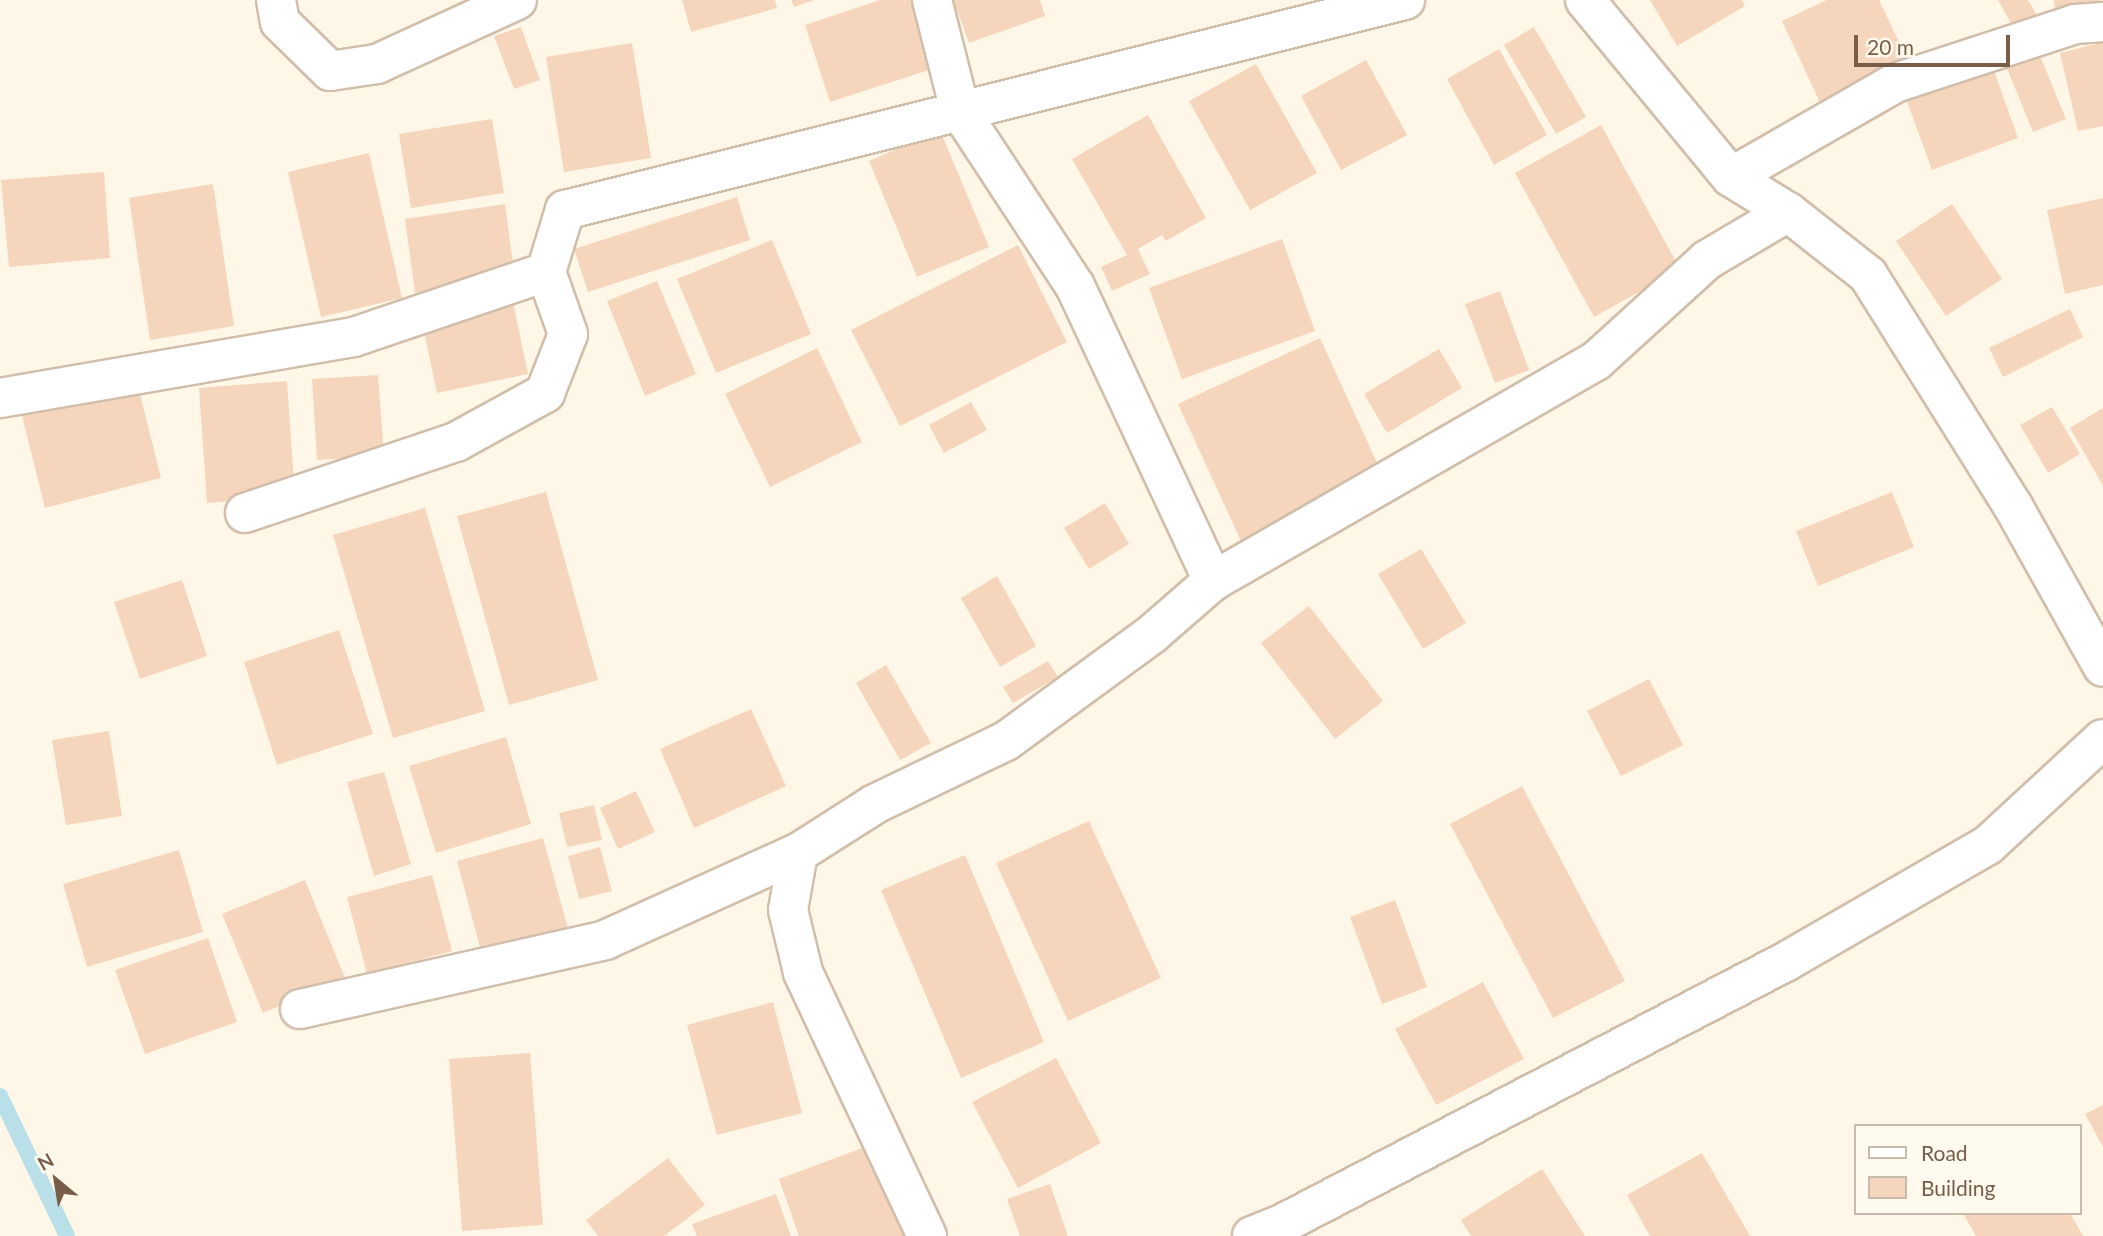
<!DOCTYPE html>
<html>
<head>
<meta charset="utf-8">
<style>
  body { margin:0 }
  #map { position:relative; width:2103px; height:1236px; overflow:hidden; background:#fef6e6; font-family:Lato,sans-serif }
  div>[style] { position:absolute }
  .stream>* { height:16px; margin:-8px; padding:0 8px; transform-origin:8px; border-radius:8px; background:#b9dfe9 }
  .building>* { inset:0; background:#f5d6bc }
  .roads { filter:drop-shadow(2px 0 #d0beab) drop-shadow(-2px 0 #d0beab) drop-shadow(0 2px #d0beab) drop-shadow(0 -2px #d0beab) }
  .minor>* { height:38px; margin:-19px; padding:0 19px; transform-origin:19px; border-radius:19px; background:#fff }
  span { translate:-50% -50%; white-space:nowrap; text-align:center; line-height:1.15; -webkit-text-stroke:5px #fff9ee; paint-order:stroke }
  .legend { position:absolute; left:1854px; top:1124px; width:228px; height:91px; box-sizing:border-box; background:#fff9ee; border:2px solid #c9bbac; margin:0; padding:9px 12px; list-style:none; font-size:21px; color:#795d49 }
  .legend li { display:flex; align-items:center; gap:14px; height:35px }
  .legend b { width:35px; border:2px solid #c9bbac }
  .north { position:absolute; left:21px; top:1145px; width:70px; height:70px; -webkit-text-stroke:5px #fff9ee; paint-order:stroke; rotate:330deg; font-size:19px; font-weight:700; line-height:28px; text-align:center; color:#795d49 }
  .north::after { content:''; display:block; margin:auto; width:24px; height:32px; background:#795d49; clip-path:polygon(50% 0,100% 100%,50% 72%,0 100%) }
  .scale { position:absolute; left:1854px; top:35px; width:156px; height:32px; box-sizing:border-box; border:4px solid #795d49; border-top:0; padding-left:9px; font-size:21px; line-height:24px; white-space:nowrap; color:#795d49; -webkit-text-stroke:5px #fff9ee; paint-order:stroke }
</style>
</head>
<body>
<div id="map">
  <div class="stream">
    <div style="left:0;top:1096px;width:155px;rotate:64.4deg"></div>
  </div>
  <div class="building">
    <div style="clip-path:polygon(682px 0,775px 0,777px 8px,691px 32px)"></div>
    <div style="clip-path:polygon(791px 0,814px 0,794px 7px)"></div>
    <div style="clip-path:polygon(880px 0,910px 0,932px 69px,830px 102px,805px 25px)"></div>
    <div style="clip-path:polygon(953px 0,1040px 0,1045px 16px,969px 43px)"></div>
    <div style="clip-path:polygon(1650px 0,1742px 0,1745px 6px,1677px 46px)"></div>
    <div style="clip-path:polygon(1827px 0,1879px 0,1911px 67px,1823px 109px,1782px 21px)"></div>
    <div style="clip-path:polygon(1998px 0,2028px 0,2042px 24px,2019px 38px)"></div>
    <div style="clip-path:polygon(2054px 0,2101px 0,2103px 10px,2056px 17px)"></div>
    <div style="clip-path:polygon(521px 27px,540px 80px,514px 89px,494px 36px)"></div>
    <div style="clip-path:polygon(1534px 27px,1586px 117px,1556px 134px,1504px 45px)"></div>
    <div style="clip-path:polygon(2103px 42px,2103px 126px,2078px 131px,2060px 53px)"></div>
    <div style="clip-path:polygon(632px 43px,651px 158px,564px 172px,546px 57px)"></div>
    <div style="clip-path:polygon(2036px 46px,2066px 119px,2033px 132px,2003px 59px)"></div>
    <div style="clip-path:polygon(1499px 49px,1547px 135px,1494px 165px,1447px 79px)"></div>
    <div style="clip-path:polygon(1366px 60px,1407px 135px,1341px 170px,1301px 96px)"></div>
    <div style="clip-path:polygon(1256px 64px,1317px 173px,1250px 210px,1189px 101px)"></div>
    <div style="clip-path:polygon(1992px 65px,2018px 138px,1932px 170px,1905px 96px)"></div>
    <div style="clip-path:polygon(1148px 115px,1206px 218px,1166px 241px,1162px 235px,1138px 249px,1150px 274px,1112px 291px,1101px 267px,1127px 255px,1072px 159px)"></div>
    <div style="clip-path:polygon(492px 119px,504px 193px,411px 208px,399px 134px)"></div>
    <div style="clip-path:polygon(1601px 125px,1680px 269px,1594px 317px,1515px 173px)"></div>
    <div style="clip-path:polygon(940px 130px,989px 247px,917px 277px,869px 161px)"></div>
    <div style="clip-path:polygon(369px 153px,402px 298px,321px 317px,288px 172px)"></div>
    <div style="clip-path:polygon(104px 172px,110px 258px,9px 267px,1px 180px)"></div>
    <div style="clip-path:polygon(213px 184px,234px 326px,150px 340px,129px 198px)"></div>
    <div style="clip-path:polygon(737px 197px,750px 240px,588px 292px,574px 249px)"></div>
    <div style="clip-path:polygon(2103px 198px,2103px 285px,2065px 294px,2047px 210px)"></div>
    <div style="clip-path:polygon(505px 204px,515px 278px,415px 293px,405px 219px)"></div>
    <div style="clip-path:polygon(1952px 204px,2002px 279px,1946px 316px,1896px 241px)"></div>
    <div style="clip-path:polygon(1282px 239px,1315px 331px,1182px 379px,1149px 288px)"></div>
    <div style="clip-path:polygon(772px 240px,811px 334px,716px 373px,677px 279px)"></div>
    <div style="clip-path:polygon(1018px 245px,1067px 342px,900px 426px,851px 330px)"></div>
    <div style="clip-path:polygon(657px 281px,696px 374px,645px 396px,607px 301px)"></div>
    <div style="clip-path:polygon(1500px 291px,1529px 370px,1495px 383px,1465px 304px)"></div>
    <div style="clip-path:polygon(513px 302px,528px 374px,437px 393px,422px 322px)"></div>
    <div style="clip-path:polygon(2070px 309px,2083px 337px,2003px 377px,1989px 348px)"></div>
    <div style="clip-path:polygon(1320px 338px,1383px 476px,1241px 541px,1178px 404px)"></div>
    <div style="clip-path:polygon(817px 348px,862px 442px,770px 487px,725px 394px)"></div>
    <div style="clip-path:polygon(1439px 349px,1462px 388px,1387px 433px,1364px 394px)"></div>
    <div style="clip-path:polygon(378px 375px,384px 456px,317px 460px,312px 379px)"></div>
    <div style="clip-path:polygon(287px 381px,295px 496px,207px 503px,199px 388px)"></div>
    <div style="clip-path:polygon(137px 382px,161px 478px,45px 508px,21px 412px)"></div>
    <div style="clip-path:polygon(971px 402px,987px 430px,944px 453px,929px 425px)"></div>
    <div style="clip-path:polygon(2052px 407px,2080px 454px,2048px 473px,2020px 425px)"></div>
    <div style="clip-path:polygon(2103px 408px,2103px 486px,2070px 428px)"></div>
    <div style="clip-path:polygon(546px 492px,598px 680px,509px 705px,457px 516px)"></div>
    <div style="clip-path:polygon(1892px 492px,1914px 547px,1818px 586px,1796px 531px)"></div>
    <div style="clip-path:polygon(1105px 503px,1129px 544px,1089px 569px,1064px 528px)"></div>
    <div style="clip-path:polygon(425px 508px,485px 711px,393px 738px,333px 535px)"></div>
    <div style="clip-path:polygon(1421px 549px,1466px 623px,1423px 649px,1378px 574px)"></div>
    <div style="clip-path:polygon(997px 576px,1036px 646px,1000px 667px,961px 598px)"></div>
    <div style="clip-path:polygon(182px 580px,207px 656px,140px 679px,114px 602px)"></div>
    <div style="clip-path:polygon(1309px 606px,1383px 701px,1335px 739px,1261px 643px)"></div>
    <div style="clip-path:polygon(339px 630px,373px 734px,277px 765px,244px 662px)"></div>
    <div style="clip-path:polygon(1048px 661px,1058px 677px,1013px 703px,1003px 687px)"></div>
    <div style="clip-path:polygon(886px 665px,931px 743px,900px 760px,856px 683px)"></div>
    <div style="clip-path:polygon(1649px 679px,1683px 745px,1621px 776px,1587px 711px)"></div>
    <div style="clip-path:polygon(751px 709px,786px 786px,694px 828px,660px 749px)"></div>
    <div style="clip-path:polygon(109px 731px,122px 816px,66px 825px,52px 740px)"></div>
    <div style="clip-path:polygon(506px 737px,531px 824px,436px 853px,409px 766px)"></div>
    <div style="clip-path:polygon(384px 772px,411px 864px,374px 876px,347px 782px)"></div>
    <div style="clip-path:polygon(1522px 786px,1625px 981px,1553px 1018px,1450px 824px)"></div>
    <div style="clip-path:polygon(636px 791px,655px 832px,618px 849px,600px 808px)"></div>
    <div style="clip-path:polygon(594px 805px,602px 840px,567px 847px,559px 813px)"></div>
    <div style="clip-path:polygon(1089px 821px,1161px 978px,1068px 1021px,996px 863px)"></div>
    <div style="clip-path:polygon(543px 838px,569px 932px,482px 955px,457px 861px)"></div>
    <div style="clip-path:polygon(600px 847px,612px 891px,579px 899px,568px 856px)"></div>
    <div style="clip-path:polygon(179px 850px,203px 932px,87px 967px,63px 884px)"></div>
    <div style="clip-path:polygon(965px 855px,1044px 1042px,961px 1078px,881px 890px)"></div>
    <div style="clip-path:polygon(432px 875px,452px 951px,367px 974px,347px 897px)"></div>
    <div style="clip-path:polygon(305px 880px,345px 978px,263px 1013px,222px 914px)"></div>
    <div style="clip-path:polygon(1395px 900px,1427px 987px,1382px 1004px,1350px 917px)"></div>
    <div style="clip-path:polygon(208px 938px,237px 1022px,145px 1054px,115px 970px)"></div>
    <div style="clip-path:polygon(1483px 982px,1524px 1059px,1436px 1105px,1395px 1029px)"></div>
    <div style="clip-path:polygon(773px 1002px,802px 1113px,717px 1135px,687px 1025px)"></div>
    <div style="clip-path:polygon(530px 1053px,543px 1225px,462px 1231px,449px 1059px)"></div>
    <div style="clip-path:polygon(1056px 1058px,1101px 1143px,1018px 1188px,972px 1102px)"></div>
    <div style="clip-path:polygon(2103px 1105px,2103px 1147px,2085px 1114px)"></div>
    <div style="clip-path:polygon(873px 1144px,905px 1236px,799px 1236px,779px 1179px)"></div>
    <div style="clip-path:polygon(1702px 1153px,1750px 1236px,1650px 1236px,1627px 1195px)"></div>
    <div style="clip-path:polygon(668px 1158px,705px 1205px,664px 1236px,598px 1236px,586px 1220px)"></div>
    <div style="clip-path:polygon(1542px 1169px,1585px 1236px,1471px 1236px,1461px 1220px)"></div>
    <div style="clip-path:polygon(1050px 1184px,1068px 1236px,1020px 1236px,1007px 1199px)"></div>
    <div style="clip-path:polygon(776px 1194px,791px 1236px,697px 1236px,692px 1224px)"></div>
    <div style="clip-path:polygon(1963px 1213px,2070px 1213px,2083px 1236px,1976px 1236px)"></div>
  </div>
  <div class="roads">
    <div class="minor">
      <div style="left:276px;top:0;width:22px;rotate:80deg"></div>
      <div style="left:280px;top:22px;width:70px;rotate:44.4deg"></div>
      <div style="left:330px;top:71px;width:48px;rotate:-8.5deg"></div>
      <div style="left:377px;top:64px;width:154px;rotate:-24.6deg"></div>
      <div style="left:932px;top:0;width:114px;rotate:75.8deg"></div>
      <div style="left:960px;top:111px;width:209px;rotate:56.7deg"></div>
      <div style="left:1075px;top:286px;width:326px;rotate:64.9deg"></div>
      <div style="left:1585px;top:0;width:229px;rotate:50.5deg"></div>
      <div style="left:1731px;top:177px;width:67px;rotate:31.6deg"></div>
      <div style="left:1788px;top:212px;width:102px;rotate:38.2deg"></div>
      <div style="left:1868px;top:275px;width:273px;rotate:57.9deg"></div>
      <div style="left:2013px;top:506px;width:184px;rotate:60.8deg"></div>
      <div style="left:1731px;top:177px;width:189px;rotate:-29.8deg"></div>
      <div style="left:1895px;top:83px;width:189px;rotate:-18.1deg"></div>
      <div style="left:2075px;top:24px;width:28px;rotate:-4deg"></div>
      <div style="left:0;top:398px;width:359px;rotate:-9.8deg"></div>
      <div style="left:354px;top:337px;width:203px;rotate:-18.7deg"></div>
      <div style="left:546px;top:272px;width:65px;rotate:-73deg"></div>
      <div style="left:565px;top:210px;width:866px;rotate:-14.04deg"></div>
      <div style="left:245px;top:513px;width:223px;rotate:-18.6deg"></div>
      <div style="left:456px;top:442px;width:102px;rotate:-28.8deg"></div>
      <div style="left:545px;top:393px;width:63px;rotate:-68.7deg"></div>
      <div style="left:568px;top:334px;width:66px;rotate:-109.5deg"></div>
      <div style="left:300px;top:1009px;width:313px;rotate:-12.7deg"></div>
      <div style="left:605px;top:940px;width:212px;rotate:-24.3deg"></div>
      <div style="left:927px;top:1236px;width:292px;rotate:-115.2deg"></div>
      <div style="left:803px;top:972px;width:64px;rotate:-103.6deg"></div>
      <div style="left:788px;top:910px;width:58px;rotate:-80deg"></div>
      <div style="left:798px;top:853px;width:91px;rotate:-32.5deg"></div>
      <div style="left:875px;top:804px;width:145px;rotate:-25.7deg"></div>
      <div style="left:1006px;top:741px;width:181px;rotate:-36.2deg"></div>
      <div style="left:1152px;top:634px;width:81px;rotate:-41deg"></div>
      <div style="left:1213px;top:581px;width:442px;rotate:-29.9deg"></div>
      <div style="left:1596px;top:361px;width:150px;rotate:-42.3deg"></div>
      <div style="left:1707px;top:260px;width:94px;rotate:-30.7deg"></div>
      <div style="left:1252px;top:1236px;width:35px;rotate:-22deg"></div>
      <div style="left:1284px;top:1223px;width:567px;rotate:-27.51deg"></div>
      <div style="left:1787px;top:961px;width:232px;rotate:-30deg"></div>
      <div style="left:1988px;top:845px;width:156px;rotate:-42.7deg"></div>
    </div>
  </div>
  <ul class="legend">
  <li><b style="height:9px;background:#fff"></b>Road</li>
  <li><b style="height:19px;background:#f5d6bc"></b>Building</li>
  </ul>
  <div class="north">N</div>
  <div class="scale">20 m</div>
</div>
</body>
</html>
